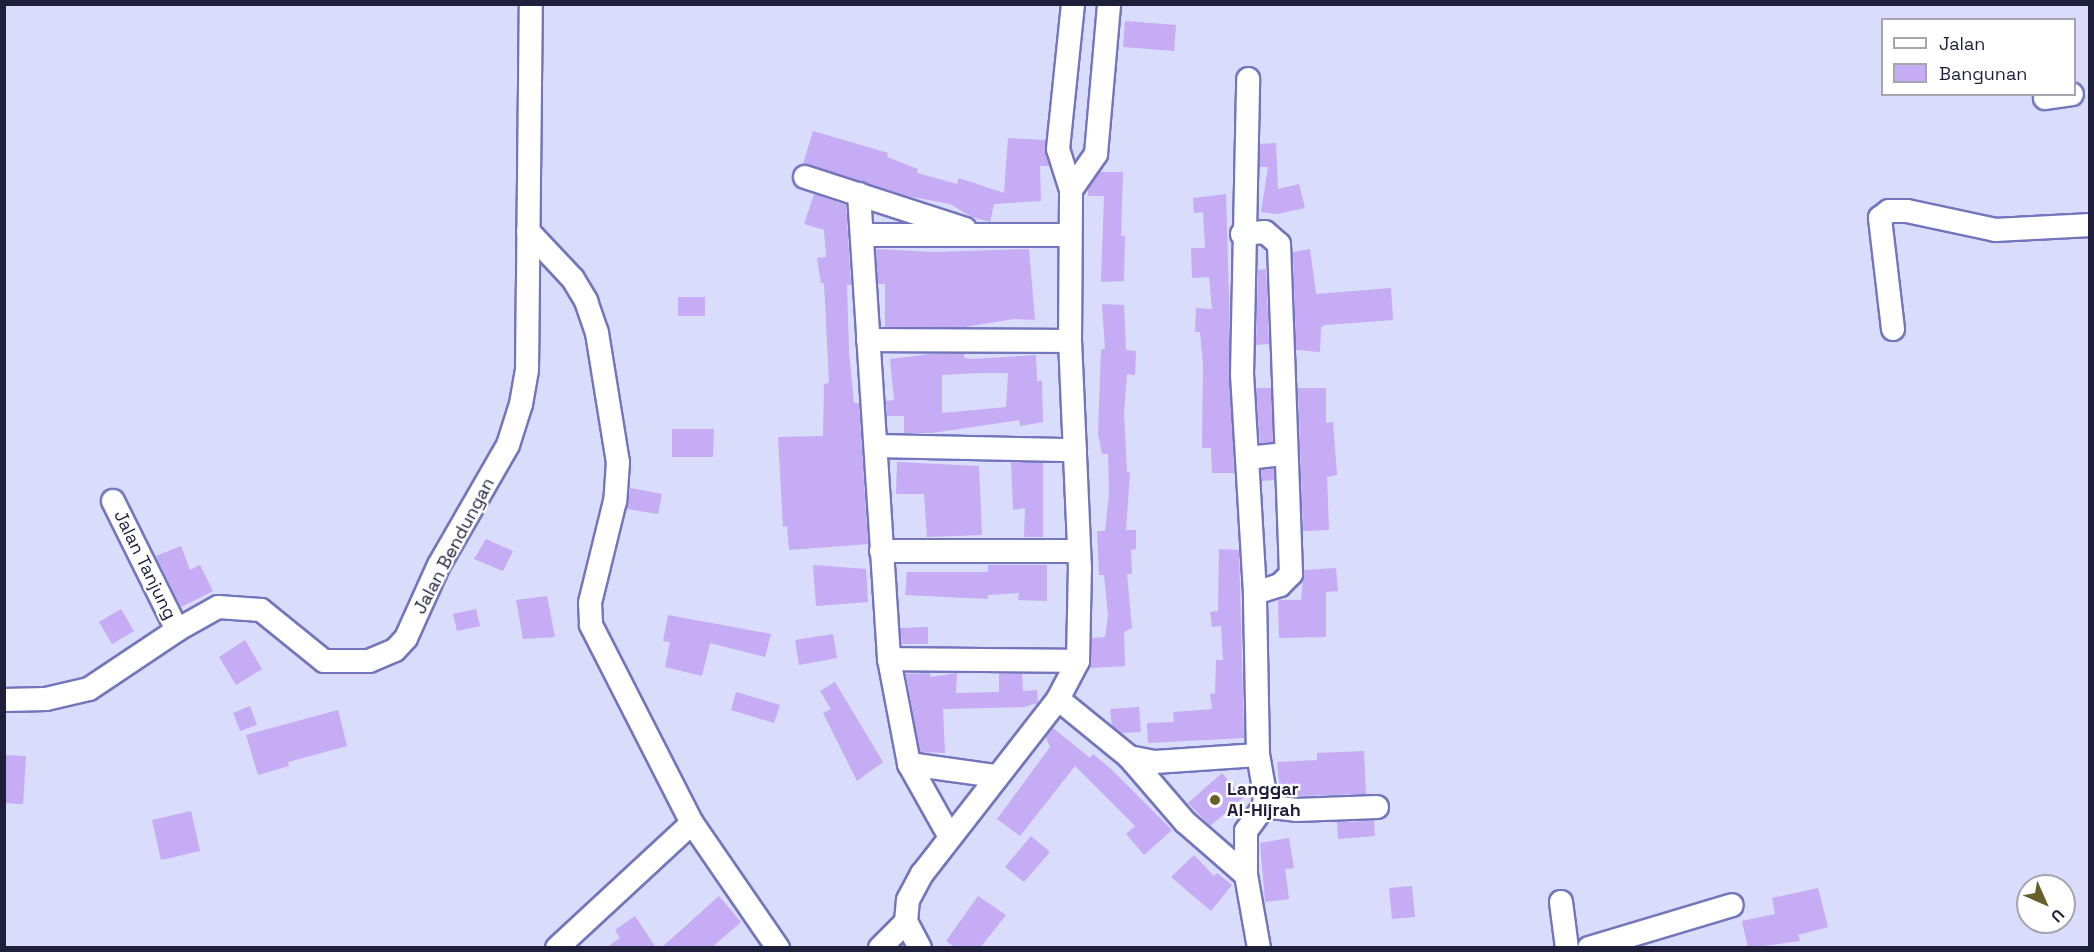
<!DOCTYPE html>
<html>
<head>
<meta charset="utf-8">
<style>
  body { margin:0 }
  #map { position:relative; width:2094px; height:952px; overflow:hidden; background:#d9dcfb; font-family:"Space Grotesk",sans-serif }
  div>[style] { position:absolute }
  .building>* { inset:0; background:#c6abf5 }
  .roads { filter:drop-shadow(2px 0 #7376bc) drop-shadow(-2px 0 #7376bc) drop-shadow(0 2px #7376bc) drop-shadow(0 -2px #7376bc) }
  .street>* { height:22px; margin:-11px; padding:0 11px; transform-origin:11px; border-radius:11px; background:#fff }
  .dots>* { width:16px; height:16px; translate:-50% -50%; box-sizing:border-box; border:3px solid #fff; border-radius:50% }
  span { translate:-50% -50%; white-space:nowrap; text-align:center; line-height:1.15; -webkit-text-stroke:4.5px #fff; paint-order:stroke }
  .street-label { font-size:18px; color:#1f1f3c }
  .poi-label { font-size:18px; color:#1f1f3c; font-weight:700 }
  .left { translate:0 -50%; text-align:left }
  .frame { position:absolute; inset:0; border:6px solid #1f1f3c; pointer-events:none }
  .legend { position:absolute; left:1881px; top:18px; width:195px; height:78px; box-sizing:border-box; background:#fff; border:2px solid #a5a5b1; margin:0; padding:8px 10px; list-style:none; font-size:18px; color:#1f1f3c }
  .legend li { display:flex; align-items:center; gap:12px; height:30px }
  .legend b { width:30px; border:2px solid #a5a5b1 }
  .north { position:absolute; left:2016px; top:874px; width:60px; height:60px; box-sizing:border-box; background:#fff; border:2px solid #a5a5b1; border-radius:50%; rotate:135deg; font-size:16px; font-weight:700; line-height:24px; text-align:center; color:#1f1f3c }
  .north::after { content:''; display:block; margin:auto; width:21px; height:27px; background:#675f2c; clip-path:polygon(50% 0,100% 100%,50% 72%,0 100%) }
</style>
</head>
<body>
<div id="map">
  <div class="building">
    <div style="clip-path:polygon(1125px 21px,1176px 25px,1174px 51px,1123px 47px)"></div>
    <div style="clip-path:polygon(813px 131px,888px 153px,887px 157px,918px 169px,917px 173px,957px 184px,959px 178px,1004px 193px,1008px 138px,1045px 140px,1049px 166px,1040px 166px,1041px 201px,994px 204px,990px 222px,972px 217px,950px 204px,907px 196px,803px 164px)"></div>
    <div style="clip-path:polygon(1276px 143px,1278px 189px,1299px 184px,1305px 208px,1277px 214px,1261px 212px,1268px 167px,1260px 167px,1260px 144px)"></div>
    <div style="clip-path:polygon(1100px 172px,1123px 172px,1121px 236px,1125px 236px,1124px 281px,1101px 282px,1104px 196px,1088px 196px,1088px 188px)"></div>
    <div style="clip-path:polygon(814px 194px,846px 205px,851px 285px,847px 285px,849px 352px,854px 403px,859px 403px,868px 544px,789px 550px,787px 526px,783px 527px,778px 437px,823px 436px,824px 384px,829px 383px,824px 283px,821px 283px,817px 258px,826px 257px,824px 230px,804px 224px)"></div>
    <div style="clip-path:polygon(1226px 194px,1234px 473px,1212px 473px,1211px 448px,1202px 448px,1203px 365px,1200px 332px,1195px 332px,1196px 308px,1212px 309px,1209px 277px,1192px 278px,1191px 248px,1205px 248px,1203px 212px,1194px 213px,1193px 198px)"></div>
    <div style="clip-path:polygon(876px 249px,934px 252px,1029px 249px,1035px 320px,1014px 319px,965px 327px,885px 327px,885px 284px,878px 284px)"></div>
    <div style="clip-path:polygon(1310px 249px,1316px 294px,1391px 288px,1393px 320px,1325px 325px,1321px 327px,1320px 352px,1296px 350px,1293px 252px)"></div>
    <div style="clip-path:polygon(1266px 269px,1269px 344px,1256px 345px,1258px 270px)"></div>
    <div style="clip-path:polygon(678px 297px,705px 297px,705px 316px,678px 316px)"></div>
    <div style="clip-path:polygon(1102px 304px,1124px 305px,1126px 350px,1136px 351px,1135px 375px,1127px 374px,1124px 413px,1127px 472px,1130px 472px,1126px 530px,1136px 530px,1136px 549px,1131px 550px,1132px 574px,1127px 574px,1132px 628px,1124px 632px,1125px 666px,1091px 668px,1092px 638px,1105px 637px,1108px 615px,1104px 575px,1099px 575px,1097px 531px,1105px 531px,1109px 494px,1108px 454px,1102px 454px,1098px 433px,1101px 349px,1105px 349px)"></div>
    <div style="clip-path:polygon(evenodd,931px 354px,964px 354px,964px 358px,972px 359px,1036px 355px,1037px 381px,1042px 381px,1043px 422px,1020px 426px,1019px 420px,932px 433px,904px 433px,904px 416px,887px 416px,886px 401px,894px 400px,890px 359px,931px 354px,979px 373px,1008px 373px,1006px 407px,942px 413px,942px 375px,979px 373px)"></div>
    <div style="clip-path:polygon(1256px 388px,1271px 388px,1273px 442px,1260px 443px)"></div>
    <div style="clip-path:polygon(1298px 388px,1326px 388px,1326px 423px,1333px 422px,1337px 475px,1327px 477px,1329px 530px,1303px 531px)"></div>
    <div style="clip-path:polygon(672px 429px,714px 429px,713px 457px,672px 457px)"></div>
    <div style="clip-path:polygon(897px 462px,979px 466px,982px 535px,927px 537px,924px 494px,896px 494px)"></div>
    <div style="clip-path:polygon(1011px 462px,1043px 463px,1043px 537px,1024px 537px,1025px 508px,1013px 510px)"></div>
    <div style="clip-path:polygon(1274px 469px,1274px 480px,1262px 481px,1261px 470px)"></div>
    <div style="clip-path:polygon(630px 488px,662px 494px,658px 514px,627px 509px)"></div>
    <div style="clip-path:polygon(486px 539px,513px 551px,503px 571px,474px 559px)"></div>
    <div style="clip-path:polygon(181px 546px,190px 570px,200px 565px,213px 591px,181px 607px,156px 556px)"></div>
    <div style="clip-path:polygon(1219px 549px,1239px 550px,1244px 738px,1148px 743px,1147px 723px,1174px 722px,1173px 712px,1212px 709px,1210px 694px,1215px 693px,1216px 660px,1223px 660px,1221px 626px,1212px 627px,1210px 612px,1218px 611px)"></div>
    <div style="clip-path:polygon(813px 565px,866px 569px,868px 602px,816px 606px)"></div>
    <div style="clip-path:polygon(988px 565px,1047px 565px,1047px 601px,1018px 600px,1019px 593px,988px 595px,988px 599px,905px 595px,907px 572px,988px 572px)"></div>
    <div style="clip-path:polygon(1336px 568px,1338px 591px,1326px 592px,1326px 637px,1279px 638px,1278px 600px,1301px 600px,1304px 570px)"></div>
    <div style="clip-path:polygon(547px 596px,555px 637px,523px 639px,516px 600px)"></div>
    <div style="clip-path:polygon(121px 609px,134px 631px,112px 644px,99px 622px)"></div>
    <div style="clip-path:polygon(476px 609px,480px 626px,457px 631px,453px 614px)"></div>
    <div style="clip-path:polygon(668px 615px,771px 634px,765px 657px,710px 643px,702px 676px,665px 667px,670px 642px,663px 641px)"></div>
    <div style="clip-path:polygon(928px 627px,928px 644px,902px 644px,900px 628px)"></div>
    <div style="clip-path:polygon(833px 634px,837px 658px,799px 665px,795px 640px)"></div>
    <div style="clip-path:polygon(245px 640px,262px 669px,236px 685px,219px 657px)"></div>
    <div style="clip-path:polygon(930px 673px,930px 677px,957px 673px,956px 693px,999px 692px,999px 674px,1022px 674px,1023px 691px,1037px 690px,1038px 703px,1024px 707px,943px 709px,945px 753px,920px 752px,906px 674px)"></div>
    <div style="clip-path:polygon(835px 682px,883px 762px,857px 781px,823px 713px,831px 709px,820px 691px)"></div>
    <div style="clip-path:polygon(736px 692px,780px 705px,774px 723px,731px 710px)"></div>
    <div style="clip-path:polygon(250px 706px,257px 725px,240px 731px,233px 713px)"></div>
    <div style="clip-path:polygon(1139px 707px,1141px 732px,1122px 733px,1112px 726px,1110px 709px)"></div>
    <div style="clip-path:polygon(338px 710px,347px 746px,288px 762px,289px 766px,258px 775px,246px 735px)"></div>
    <div style="clip-path:polygon(1053px 728px,1090px 758px,1093px 754px,1111px 769px,1172px 830px,1144px 855px,1126px 834px,1135px 826px,1075px 766px,1020px 836px,997px 819px,1050px 747px,1046px 737px)"></div>
    <div style="clip-path:polygon(1364px 751px,1366px 794px,1297px 796px,1292px 796px,1292px 790px,1280px 791px,1277px 762px,1317px 760px,1317px 753px)"></div>
    <div style="clip-path:polygon(4px 755px,26px 756px,23px 804px,4px 803px)"></div>
    <div style="clip-path:polygon(1222px 773px,1243px 798px,1210px 826px,1188px 803px)"></div>
    <div style="clip-path:polygon(191px 811px,200px 851px,161px 860px,152px 820px)"></div>
    <div style="clip-path:polygon(1374px 821px,1375px 836px,1338px 839px,1337px 822px)"></div>
    <div style="clip-path:polygon(1031px 836px,1050px 852px,1024px 882px,1005px 867px)"></div>
    <div style="clip-path:polygon(1289px 838px,1294px 868px,1285px 869px,1289px 899px,1265px 902px,1260px 843px)"></div>
    <div style="clip-path:polygon(1194px 855px,1214px 876px,1217px 873px,1232px 885px,1211px 911px,1171px 877px)"></div>
    <div style="clip-path:polygon(1412px 886px,1415px 917px,1392px 919px,1389px 888px)"></div>
    <div style="clip-path:polygon(1818px 888px,1828px 927px,1798px 935px,1800px 941px,1748px 948px,1742px 921px,1775px 914px,1772px 898px)"></div>
    <div style="clip-path:polygon(719px 896px,741px 922px,711px 948px,661px 948px)"></div>
    <div style="clip-path:polygon(978px 896px,1006px 915px,980px 948px,956px 948px,946px 941px)"></div>
    <div style="clip-path:polygon(635px 916px,656px 948px,606px 948px,620px 938px,615px 930px)"></div>
  </div>
  <div class="roads">
    <div class="street">
      <div style="left:2045px;top:98px;width:27px;rotate:-8deg"></div>
      <div style="left:805px;top:177px;width:168px;rotate:18deg"></div>
      <div style="left:1071px;top:190px;width:44px;rotate:-55.2deg"></div>
      <div style="left:1096px;top:154px;width:151px;rotate:-85deg"></div>
      <div style="left:859px;top:194px;width:466px;rotate:86.3deg"></div>
      <div style="left:889px;top:659px;width:107px;rotate:79.2deg"></div>
      <div style="left:909px;top:764px;width:84px;rotate:60.7deg"></div>
      <div style="left:528px;top:231px;width:66px;rotate:46.8deg"></div>
      <div style="left:573px;top:279px;width:26px;rotate:59deg"></div>
      <div style="left:586px;top:301px;width:34px;rotate:71deg"></div>
      <div style="left:597px;top:333px;width:131px;rotate:80.8deg"></div>
      <div style="left:618px;top:462px;width:39px;rotate:94deg"></div>
      <div style="left:615px;top:501px;width:105px;rotate:103.8deg"></div>
      <div style="left:590px;top:603px;width:22px;rotate:87deg"></div>
      <div style="left:591px;top:625px;width:222px;rotate:63deg"></div>
      <div style="left:692px;top:823px;width:152px;rotate:55.5deg"></div>
      <div style="left:1242px;top:234px;width:23px;rotate:-5deg"></div>
      <div style="left:1265px;top:232px;width:18px;rotate:41deg"></div>
      <div style="left:1279px;top:244px;width:273px;rotate:87.9deg"></div>
      <div style="left:1289px;top:517px;width:57px;rotate:88deg"></div>
      <div style="left:1291px;top:574px;width:16px;rotate:135deg"></div>
      <div style="left:1280px;top:585px;width:26px;rotate:162deg"></div>
      <div style="left:864px;top:235px;width:205px"></div>
      <div style="left:1893px;top:329px;width:112px;rotate:-96.7deg"></div>
      <div style="left:1880px;top:218px;width:11px;rotate:-38deg"></div>
      <div style="left:1889px;top:211px;width:18px"></div>
      <div style="left:1907px;top:211px;width:91px;rotate:12.1deg"></div>
      <div style="left:1996px;top:230px;width:94px;rotate:-3deg"></div>
      <div style="left:868px;top:340px;width:202px;rotate:0.3deg"></div>
      <div style="left:876px;top:446px;width:199px;rotate:1.2deg"></div>
      <div style="left:1247px;top:458px;width:39px;rotate:-6deg"></div>
      <div style="left:113px;top:501px;width:144px;rotate:63.6deg"></div>
      <div style="left:881px;top:551px;width:198px"></div>
      <div style="left:889px;top:659px;width:189px;rotate:0.6deg"></div>
      <div style="left:1058px;top:699px;width:92px;rotate:39.2deg"></div>
      <div style="left:1129px;top:757px;width:86px;rotate:49.3deg"></div>
      <div style="left:1185px;top:822px;width:81px;rotate:41deg"></div>
      <div style="left:1246px;top:875px;width:74px;rotate:79.9deg"></div>
      <div style="left:4px;top:700px;width:42px;rotate:-1.4deg"></div>
      <div style="left:46px;top:699px;width:44px;rotate:-13.1deg"></div>
      <div style="left:89px;top:689px;width:106px;rotate:-33.8deg"></div>
      <div style="left:177px;top:630px;width:47px;rotate:-29.3deg"></div>
      <div style="left:218px;top:607px;width:43px;rotate:4deg"></div>
      <div style="left:261px;top:610px;width:81px;rotate:39deg"></div>
      <div style="left:324px;top:661px;width:45px"></div>
      <div style="left:369px;top:661px;width:28px;rotate:-23deg"></div>
      <div style="left:395px;top:650px;width:16px;rotate:-47deg"></div>
      <div style="left:406px;top:638px;width:80px;rotate:-65.7deg"></div>
      <div style="left:439px;top:565px;width:138px;rotate:-60.1deg"></div>
      <div style="left:508px;top:445px;width:43px;rotate:-72.4deg"></div>
      <div style="left:521px;top:404px;width:35px;rotate:-80deg"></div>
      <div style="left:527px;top:370px;width:366px;rotate:-89.4deg"></div>
      <div style="left:1129px;top:757px;width:26px;rotate:11deg"></div>
      <div style="left:1155px;top:762px;width:103px;rotate:-3.9deg"></div>
      <div style="left:909px;top:764px;width:88px;rotate:7.9deg"></div>
      <div style="left:1264px;top:806px;width:32px;rotate:7deg"></div>
      <div style="left:1296px;top:810px;width:81px;rotate:-2.1deg"></div>
      <div style="left:1246px;top:875px;width:44px;rotate:-90deg"></div>
      <div style="left:1246px;top:831px;width:31px;rotate:-54deg"></div>
      <div style="left:1264px;top:806px;width:12px;rotate:-85deg"></div>
      <div style="left:1265px;top:794px;width:40px;rotate:-100deg"></div>
      <div style="left:1258px;top:755px;width:162px;rotate:-91.1deg"></div>
      <div style="left:1255px;top:593px;width:218px;rotate:-93.4deg"></div>
      <div style="left:1242px;top:375px;width:296px;rotate:-88.8deg"></div>
      <div style="left:1561px;top:902px;width:46px;rotate:82.6deg"></div>
      <div style="left:557px;top:948px;width:184px;rotate:-42.8deg"></div>
      <div style="left:880px;top:948px;width:37px;rotate:-45deg"></div>
      <div style="left:920px;top:948px;width:30px;rotate:-118deg"></div>
      <div style="left:906px;top:922px;width:22px;rotate:-85deg"></div>
      <div style="left:908px;top:900px;width:30px;rotate:-62deg"></div>
      <div style="left:922px;top:874px;width:222px;rotate:-52.1deg"></div>
      <div style="left:1058px;top:699px;width:43px;rotate:-62.2deg"></div>
      <div style="left:1078px;top:661px;width:92px;rotate:-88.8deg"></div>
      <div style="left:1080px;top:569px;width:228px;rotate:-92.5deg"></div>
      <div style="left:1070px;top:341px;width:151px;rotate:-89.6deg"></div>
      <div style="left:1071px;top:190px;width:43px;rotate:-107.6deg"></div>
      <div style="left:1058px;top:149px;width:146px;rotate:-84.1deg"></div>
      <div style="left:1589px;top:948px;width:149px;rotate:-16.7deg"></div>
    </div>
  </div>
  <div class="dots">
    <div style="left:1215px;top:800px;background:#675f2c"></div>
  </div>
  <div class="street-label">
    <span style="left:454px;top:546px;rotate:-62deg">Jalan Bendungan</span>
    <span style="left:145px;top:565px;rotate:64deg">Jalan Tanjung</span>
  </div>
  <div class="poi-label">
    <span class="left" style="left:1227px;top:800px">Langgar<br>Al-Hijrah</span>
  </div>
  <div class="frame"></div>
  <ul class="legend">
  <li><b style="height:8px;background:#fff"></b>Jalan</li>
  <li><b style="height:16px;background:#c6abf5"></b>Bangunan</li>
  </ul>
  <div class="north">U</div>
</div>
</body>
</html>
